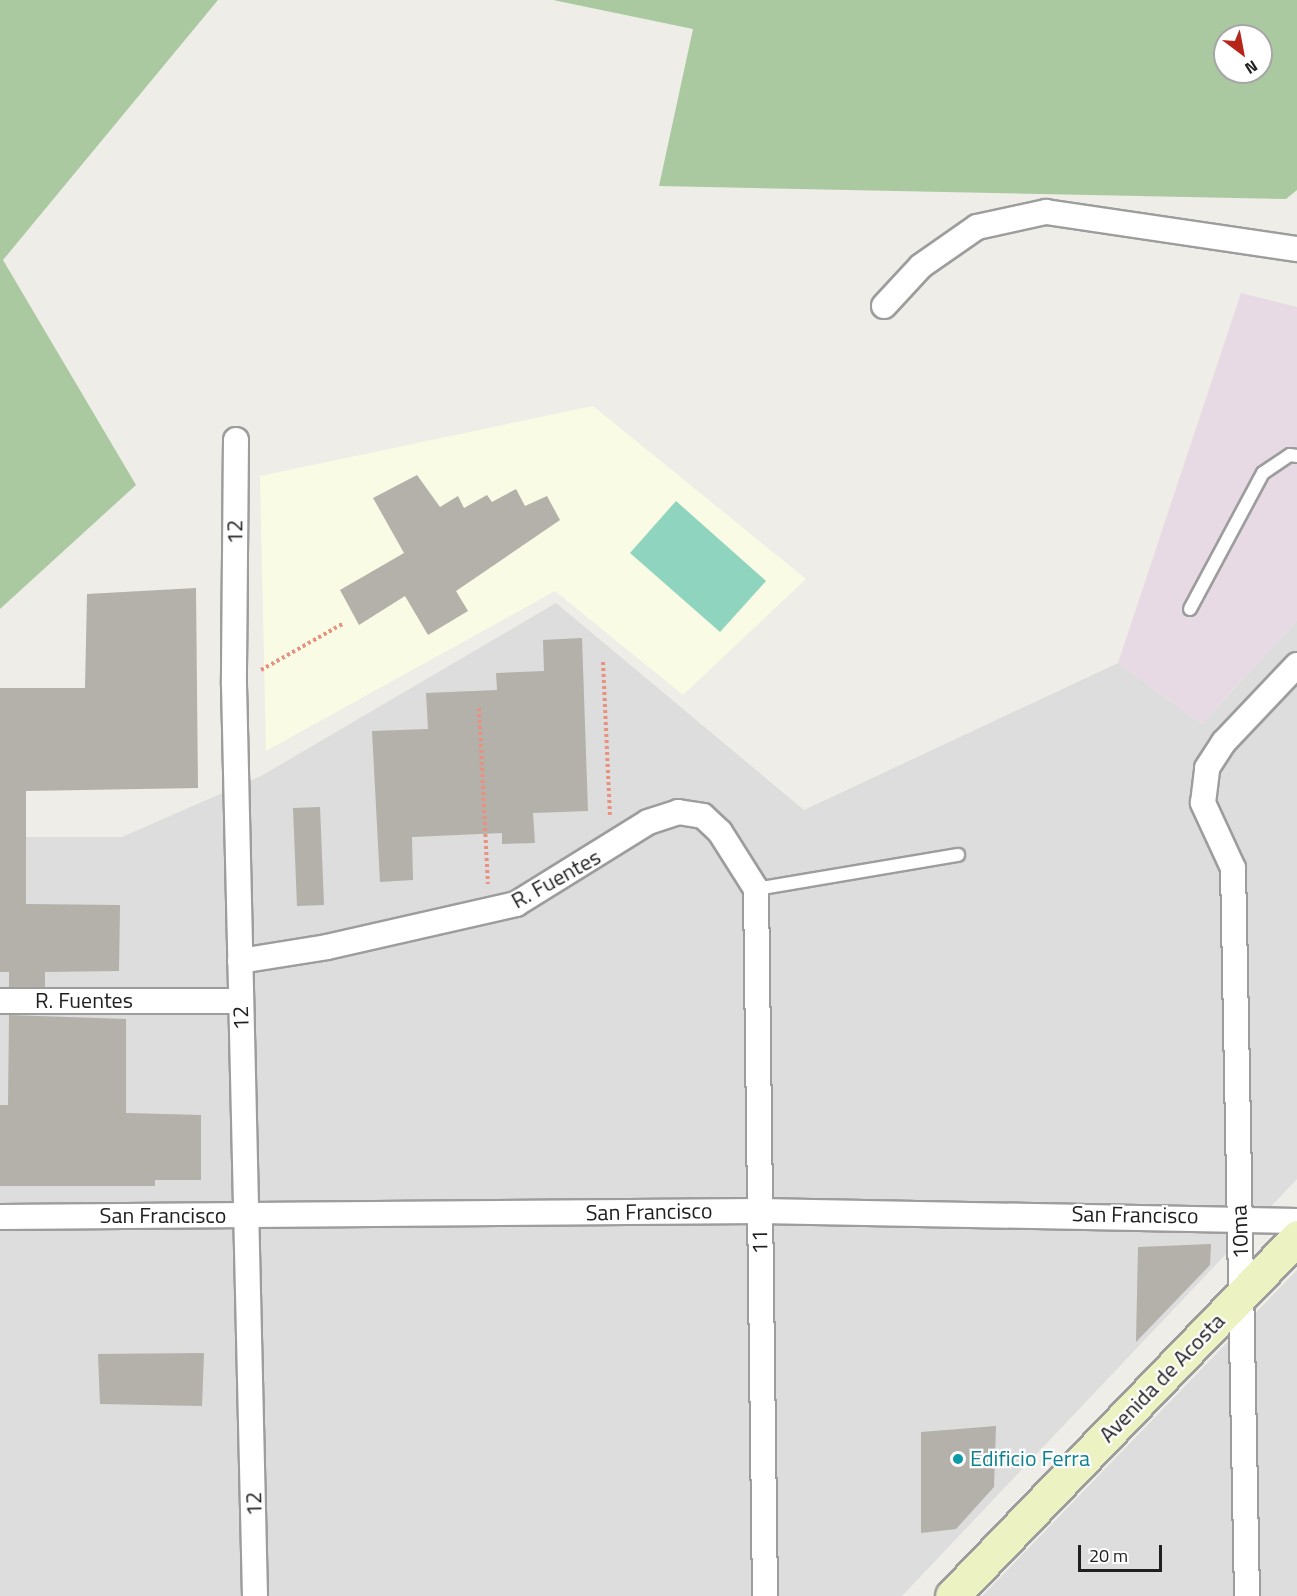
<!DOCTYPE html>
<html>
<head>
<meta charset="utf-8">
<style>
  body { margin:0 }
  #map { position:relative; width:1297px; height:1596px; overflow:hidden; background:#efede7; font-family:"Titillium Web",sans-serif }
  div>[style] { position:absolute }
  .residential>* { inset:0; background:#ddd }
  .industrial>* { inset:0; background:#e7dae4 }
  .education>* { inset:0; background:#f9fbe4 }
  .forest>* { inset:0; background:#aac9a1 }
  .pitch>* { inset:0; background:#8fd4bf }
  .building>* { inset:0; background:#b4b0aa }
  .path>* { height:4px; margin-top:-2px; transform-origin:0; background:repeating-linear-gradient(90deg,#e9917e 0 3px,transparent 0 6px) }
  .roads { filter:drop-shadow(2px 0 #9d9d9d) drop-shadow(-2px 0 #9d9d9d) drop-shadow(0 2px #9d9d9d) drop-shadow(0 -2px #9d9d9d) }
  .lane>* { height:12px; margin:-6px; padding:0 6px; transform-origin:6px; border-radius:6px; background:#fff }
  .street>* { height:24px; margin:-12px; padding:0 12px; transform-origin:12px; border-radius:12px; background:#fff }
  .secondary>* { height:33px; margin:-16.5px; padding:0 16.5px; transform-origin:16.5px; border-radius:16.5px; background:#ecf2c2 }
  .dots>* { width:16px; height:16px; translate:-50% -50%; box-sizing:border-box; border:3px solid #fff; border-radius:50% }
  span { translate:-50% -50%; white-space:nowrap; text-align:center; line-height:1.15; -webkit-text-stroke:4.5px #fff; paint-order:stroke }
  .street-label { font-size:22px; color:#202020 }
  .culture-label { font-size:22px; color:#0d838f }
  .left { translate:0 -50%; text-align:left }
  .north { position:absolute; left:1213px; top:24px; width:60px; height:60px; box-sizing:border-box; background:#fff; border:2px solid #a6a6a6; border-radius:50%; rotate:148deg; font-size:16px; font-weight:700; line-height:24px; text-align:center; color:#202020 }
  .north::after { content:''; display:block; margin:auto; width:21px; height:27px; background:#b62519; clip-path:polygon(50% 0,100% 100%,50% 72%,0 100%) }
  .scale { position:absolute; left:1078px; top:1545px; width:84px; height:27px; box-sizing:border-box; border:3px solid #202020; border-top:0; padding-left:8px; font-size:18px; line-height:21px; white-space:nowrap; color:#202020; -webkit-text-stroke:4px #fff; paint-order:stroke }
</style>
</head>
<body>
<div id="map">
  <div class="residential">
    <div style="clip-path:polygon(556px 603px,804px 810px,1118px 663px,1202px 724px,1297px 620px,1297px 1179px,902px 1596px,0 1596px,0 837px,122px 837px,261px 776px)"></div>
    <div style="clip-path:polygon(1297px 1270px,1297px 1596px,982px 1596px,991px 1587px)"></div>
  </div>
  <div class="industrial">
    <div style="clip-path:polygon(1241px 293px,1297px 307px,1297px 620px,1202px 724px,1118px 663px)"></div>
  </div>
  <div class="education">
    <div style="clip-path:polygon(593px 406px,806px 579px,683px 695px,555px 591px,266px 751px,260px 476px)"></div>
  </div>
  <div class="forest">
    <div style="clip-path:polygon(0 0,218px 0,3px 260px,136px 485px,0 609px)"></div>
    <div style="clip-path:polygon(evenodd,553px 0,1297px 0,1297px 190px,1286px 199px,659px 186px,693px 29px,553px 0,1225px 36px,1261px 36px,1261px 72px,1225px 72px,1225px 36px)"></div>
  </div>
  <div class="pitch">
    <div style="clip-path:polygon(676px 501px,766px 581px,720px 632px,630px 553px)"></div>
  </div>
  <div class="building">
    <div style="clip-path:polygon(417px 475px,440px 507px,458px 496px,464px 508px,487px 495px,492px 502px,516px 489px,525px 506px,547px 496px,560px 520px,456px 591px,468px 611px,428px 635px,405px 596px,359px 625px,340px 590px,404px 553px,373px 498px)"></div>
    <div style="clip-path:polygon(196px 588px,198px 788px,26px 791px,26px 904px,120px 905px,119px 971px,45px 972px,45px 987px,9px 987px,9px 972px,0 972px,0 688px,85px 688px,87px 594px)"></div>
    <div style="clip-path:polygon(582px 638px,588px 811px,533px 813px,535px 843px,502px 844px,502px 833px,412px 837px,413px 880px,380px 882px,372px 731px,428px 729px,426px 693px,497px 690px,496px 673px,544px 671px,543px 640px)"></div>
    <div style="clip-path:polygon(320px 807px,324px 905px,297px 906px,293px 808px)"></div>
    <div style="clip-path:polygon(9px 1015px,126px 1019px,126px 1113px,201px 1115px,201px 1180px,155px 1180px,155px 1186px,0 1186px,0 1105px,8px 1105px)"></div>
    <div style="clip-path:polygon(1211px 1244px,1210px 1265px,1136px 1342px,1138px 1247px)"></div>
    <div style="clip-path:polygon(204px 1353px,202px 1406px,100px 1404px,98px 1354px)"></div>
    <div style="clip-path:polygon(996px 1426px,994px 1487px,956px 1529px,921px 1533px,921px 1432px)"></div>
  </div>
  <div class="path">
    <div style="left:603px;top:662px;width:153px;rotate:87.4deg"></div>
    <div style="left:261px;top:670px;width:95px;rotate:-29.5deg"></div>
    <div style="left:479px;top:708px;width:176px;rotate:87.1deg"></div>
  </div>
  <div class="roads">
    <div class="lane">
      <div style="left:1190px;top:609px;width:154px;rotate:-61.8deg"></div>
      <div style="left:1263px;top:473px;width:32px;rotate:-34deg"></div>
      <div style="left:1290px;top:455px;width:7px;rotate:8deg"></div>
      <div style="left:756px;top:889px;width:205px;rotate:-9.6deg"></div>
    </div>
    <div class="street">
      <div style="left:884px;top:306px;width:54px;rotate:-47.2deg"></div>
      <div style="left:921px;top:266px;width:68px;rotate:-34.9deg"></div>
      <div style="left:977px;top:227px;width:71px;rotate:-12.3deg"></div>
      <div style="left:1046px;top:212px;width:254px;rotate:8.4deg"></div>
      <div style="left:236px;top:440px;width:245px;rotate:90.5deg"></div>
      <div style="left:234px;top:685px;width:911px;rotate:88.68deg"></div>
      <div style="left:240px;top:961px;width:88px;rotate:-9.1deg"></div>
      <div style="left:327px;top:947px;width:194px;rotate:-12.8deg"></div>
      <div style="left:516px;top:904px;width:155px;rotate:-31.8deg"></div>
      <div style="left:648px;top:822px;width:32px;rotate:-18deg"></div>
      <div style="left:678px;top:812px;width:25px;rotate:9deg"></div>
      <div style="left:703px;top:816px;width:23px;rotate:43deg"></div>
      <div style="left:720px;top:832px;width:67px;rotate:57.7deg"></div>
      <div style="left:756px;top:889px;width:707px;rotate:89.27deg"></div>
      <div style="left:0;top:1001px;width:240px"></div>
      <div style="left:0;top:1217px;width:760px;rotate:-0.45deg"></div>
      <div style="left:760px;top:1211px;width:537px;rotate:1.07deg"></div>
      <div style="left:1247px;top:1596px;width:728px;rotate:-91.1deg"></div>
      <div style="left:1233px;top:868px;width:72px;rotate:-114.8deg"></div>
      <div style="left:1203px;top:803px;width:35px;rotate:-83deg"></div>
      <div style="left:1207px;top:768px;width:31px;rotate:-57deg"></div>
      <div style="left:1224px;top:742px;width:106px;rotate:-46.5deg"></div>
    </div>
    <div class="secondary">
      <div style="left:952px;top:1596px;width:498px;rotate:-46.1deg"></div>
    </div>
  </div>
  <div class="dots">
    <div style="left:958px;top:1459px;background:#0f9aa8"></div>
  </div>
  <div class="street-label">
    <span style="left:235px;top:532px;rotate:-90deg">12</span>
    <span style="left:556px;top:879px;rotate:-29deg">R. Fuentes</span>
    <span style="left:84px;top:1001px">R. Fuentes</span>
    <span style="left:241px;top:1018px;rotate:-92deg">12</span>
    <span style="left:649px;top:1212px;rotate:-1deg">San Francisco</span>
    <span style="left:1135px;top:1215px;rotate:1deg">San Francisco</span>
    <span style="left:163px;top:1216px">San Francisco</span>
    <span style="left:1240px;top:1232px;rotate:-92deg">10ma</span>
    <span style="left:760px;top:1242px;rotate:-91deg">11</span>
    <span style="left:1162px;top:1378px;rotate:-46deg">Avenida de Acosta</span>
    <span style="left:254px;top:1504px;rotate:-91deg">12</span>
  </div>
  <div class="culture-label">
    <span class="left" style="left:970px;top:1459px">Edificio Ferra</span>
  </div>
  <div class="north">N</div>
  <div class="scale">20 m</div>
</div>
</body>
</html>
